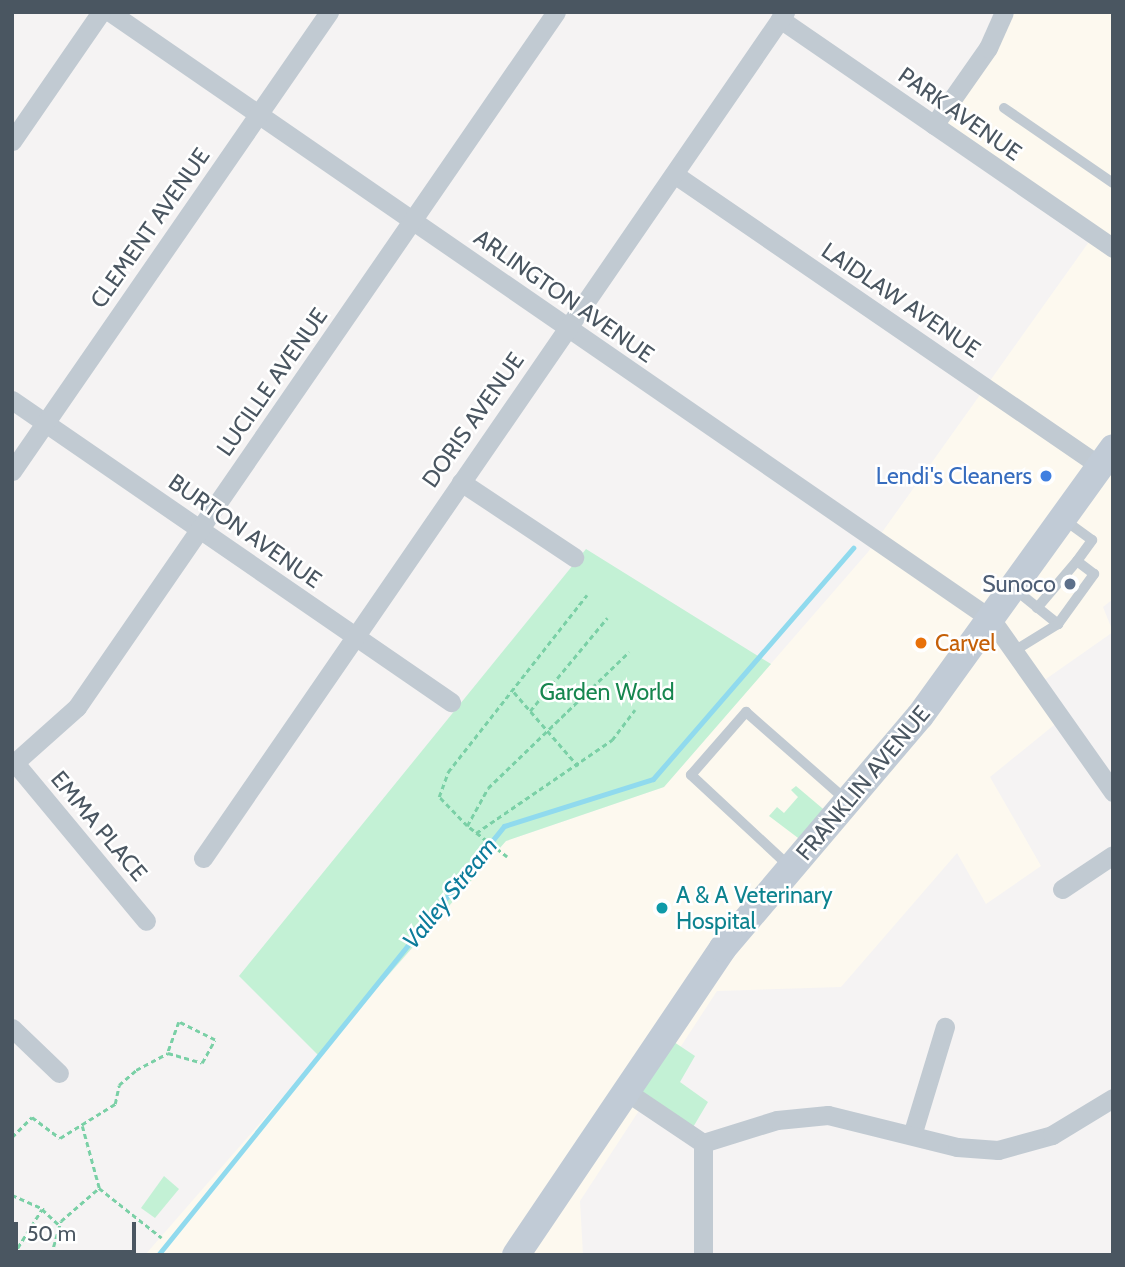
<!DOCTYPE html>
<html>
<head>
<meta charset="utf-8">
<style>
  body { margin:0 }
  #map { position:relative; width:1125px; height:1267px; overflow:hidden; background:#f5f3f3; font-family:Cabin,sans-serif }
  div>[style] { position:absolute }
  .commercial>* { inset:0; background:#fdf9ef }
  .green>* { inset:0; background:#c3f1d5 }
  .stream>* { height:5px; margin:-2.5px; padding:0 2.5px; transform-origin:2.5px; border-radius:2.5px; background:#90daee }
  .path>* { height:2.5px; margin-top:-1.25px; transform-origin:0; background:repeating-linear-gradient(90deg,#7ad0a6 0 5px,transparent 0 8.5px) }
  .service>* { height:10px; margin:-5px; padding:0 5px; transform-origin:5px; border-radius:5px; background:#c1cad2 }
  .minor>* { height:19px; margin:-9.5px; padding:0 9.5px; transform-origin:9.5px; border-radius:9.5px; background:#c1cad2 }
  .secondary>* { height:28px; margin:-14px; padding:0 14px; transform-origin:14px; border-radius:14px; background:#c1cbd6 }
  .dots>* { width:19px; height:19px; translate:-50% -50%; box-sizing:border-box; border:4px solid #fff; border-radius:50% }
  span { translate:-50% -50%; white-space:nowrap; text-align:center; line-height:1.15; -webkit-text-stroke:5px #fff; paint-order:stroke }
  .street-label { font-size:23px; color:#4a5661 }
  .shop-label { font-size:23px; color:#366cbe }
  .right { translate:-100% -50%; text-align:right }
  .service-label { font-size:23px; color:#4e5e75 }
  .food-label { font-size:23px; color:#c56008 }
  .left { translate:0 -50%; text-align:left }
  .park-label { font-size:23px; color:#17864f }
  .culture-label { font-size:23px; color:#0d838f }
  .water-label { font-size:24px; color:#0c7c9b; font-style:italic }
  .frame { position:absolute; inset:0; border:14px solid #4a5661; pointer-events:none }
  .scale { position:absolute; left:14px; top:1222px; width:122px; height:32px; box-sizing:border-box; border:4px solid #4a5661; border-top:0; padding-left:9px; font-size:21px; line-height:24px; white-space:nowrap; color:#4a5661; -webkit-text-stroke:5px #fff; paint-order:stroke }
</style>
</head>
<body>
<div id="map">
  <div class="commercial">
    <div style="clip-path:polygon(1009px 12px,1113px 12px,1113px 599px,1103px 607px,1113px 632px,1036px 686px,1059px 721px,990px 777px,1041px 866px,986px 904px,957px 853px,841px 987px,717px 991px,580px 1201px,583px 1255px,145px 1255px,506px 841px,664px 787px,868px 552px,1091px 239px,944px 124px)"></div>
  </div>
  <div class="green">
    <div style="clip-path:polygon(586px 549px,771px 664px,664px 787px,506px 841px,318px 1055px,239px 976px)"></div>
    <div style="clip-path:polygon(796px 786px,835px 819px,810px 847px,769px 816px,777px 807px,784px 813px,798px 797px,791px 790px)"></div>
    <div style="clip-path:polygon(665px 1036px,695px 1056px,680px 1082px,708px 1102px,689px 1134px,627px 1092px)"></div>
    <div style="clip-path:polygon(164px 1176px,179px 1189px,155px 1218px,141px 1208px)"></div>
  </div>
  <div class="stream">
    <div style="left:158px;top:1255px;width:551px;rotate:-51.11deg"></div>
    <div style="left:504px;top:826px;width:156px;rotate:-17.5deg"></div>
    <div style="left:653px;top:779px;width:306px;rotate:-49.1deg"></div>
  </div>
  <div class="path">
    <div style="left:514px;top:692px;width:98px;rotate:49.1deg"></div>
    <div style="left:530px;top:711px;width:121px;rotate:-50.4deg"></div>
    <div style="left:467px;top:826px;width:40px;rotate:-134deg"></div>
    <div style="left:439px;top:797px;width:27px;rotate:-70deg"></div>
    <div style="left:448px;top:772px;width:225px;rotate:-51.9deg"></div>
    <div style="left:476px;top:833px;width:165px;rotate:-34.4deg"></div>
    <div style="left:612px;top:740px;width:38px;rotate:-53deg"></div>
    <div style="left:507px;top:857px;width:51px;rotate:-142.2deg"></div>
    <div style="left:467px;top:826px;width:43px;rotate:-61.1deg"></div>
    <div style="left:488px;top:788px;width:196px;rotate:-44deg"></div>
    <div style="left:12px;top:1137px;width:28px;rotate:-45deg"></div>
    <div style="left:32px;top:1117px;width:35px;rotate:37deg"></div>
    <div style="left:60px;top:1138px;width:65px;rotate:-31.7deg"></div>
    <div style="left:115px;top:1104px;width:19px;rotate:-78deg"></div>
    <div style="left:119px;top:1085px;width:23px;rotate:-41deg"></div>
    <div style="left:136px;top:1070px;width:36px;rotate:-28deg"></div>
    <div style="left:168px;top:1053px;width:35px;rotate:16deg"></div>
    <div style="left:202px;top:1063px;width:26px;rotate:-61deg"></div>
    <div style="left:215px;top:1040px;width:40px;rotate:-153.4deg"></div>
    <div style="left:179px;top:1022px;width:33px;rotate:110deg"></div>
    <div style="left:99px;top:1188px;width:80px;rotate:38.4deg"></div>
    <div style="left:12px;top:1195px;width:35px;rotate:24deg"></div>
    <div style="left:13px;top:1255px;width:54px;rotate:-57.8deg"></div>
    <div style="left:42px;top:1209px;width:23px;rotate:43deg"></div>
    <div style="left:51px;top:1255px;width:35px;rotate:-74deg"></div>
    <div style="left:61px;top:1221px;width:50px;rotate:-41deg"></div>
    <div style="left:99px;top:1188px;width:64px;rotate:-105.3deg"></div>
  </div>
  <div class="service">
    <div style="left:1004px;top:108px;width:132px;rotate:34.5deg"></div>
    <div style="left:1013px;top:588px;width:58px;rotate:38.7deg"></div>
    <div style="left:1037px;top:608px;width:62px;rotate:-49.6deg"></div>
    <div style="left:1014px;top:651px;width:52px;rotate:-31.5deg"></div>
    <div style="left:1058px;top:624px;width:62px;rotate:-54.2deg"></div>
    <div style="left:1094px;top:574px;width:21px;rotate:-143deg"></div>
    <div style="left:1077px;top:561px;width:26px;rotate:-54deg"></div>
    <div style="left:1092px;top:540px;width:34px;rotate:-144deg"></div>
    <div style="left:789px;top:866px;width:134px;rotate:-137.1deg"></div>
    <div style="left:691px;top:775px;width:84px;rotate:-48.9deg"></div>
    <div style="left:746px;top:712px;width:132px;rotate:41.3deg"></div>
  </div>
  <div class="minor">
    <div style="left:110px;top:12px;width:1070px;rotate:34.57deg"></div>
    <div style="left:991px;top:619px;width:212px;rotate:54.8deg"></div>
    <div style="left:780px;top:19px;width:404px;rotate:34.5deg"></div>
    <div style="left:934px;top:125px;width:94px;rotate:-55deg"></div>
    <div style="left:988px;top:48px;width:39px;rotate:-66deg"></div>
    <div style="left:12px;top:141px;width:157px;rotate:-55.4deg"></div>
    <div style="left:674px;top:174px;width:516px;rotate:34.43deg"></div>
    <div style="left:12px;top:400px;width:533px;rotate:34.53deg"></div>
    <div style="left:12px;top:471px;width:558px;rotate:-55.37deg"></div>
    <div style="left:461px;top:482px;width:136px;rotate:33.6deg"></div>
    <div style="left:15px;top:763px;width:205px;rotate:50.3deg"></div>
    <div style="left:12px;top:765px;width:87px;rotate:-41.7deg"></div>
    <div style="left:77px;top:707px;width:844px;rotate:-55.43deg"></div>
    <div style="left:203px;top:858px;width:1027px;rotate:-55.47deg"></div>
    <div style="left:1062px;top:889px;width:61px;rotate:-33.7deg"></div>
    <div style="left:12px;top:1028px;width:65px;rotate:43.8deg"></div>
    <div style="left:627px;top:1092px;width:92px;rotate:33.9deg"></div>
    <div style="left:703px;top:1143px;width:112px;rotate:90deg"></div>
    <div style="left:913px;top:1132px;width:110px;rotate:-73.1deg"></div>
    <div style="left:703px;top:1143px;width:77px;rotate:-17.3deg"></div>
    <div style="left:777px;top:1120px;width:51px;rotate:-5.6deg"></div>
    <div style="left:828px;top:1115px;width:133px;rotate:13.9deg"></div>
    <div style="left:957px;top:1147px;width:41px;rotate:4.2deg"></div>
    <div style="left:998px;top:1150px;width:56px;rotate:-15.5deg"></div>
    <div style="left:1052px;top:1135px;width:71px;rotate:-31.2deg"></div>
  </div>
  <div class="secondary">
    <div style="left:516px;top:1255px;width:370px;rotate:-56deg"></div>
    <div style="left:723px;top:948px;width:304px;rotate:-49.7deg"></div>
    <div style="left:920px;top:716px;width:330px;rotate:-54.2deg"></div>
  </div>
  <div class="dots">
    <div style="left:1046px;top:476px;background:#3f7fe0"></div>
    <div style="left:1070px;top:584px;background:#5c6f8a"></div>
    <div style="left:921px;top:643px;background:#e8710a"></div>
    <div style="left:662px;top:908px;background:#0f9aa8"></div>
  </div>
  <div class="street-label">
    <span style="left:960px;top:114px;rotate:35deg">PARK AVENUE</span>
    <span style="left:150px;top:228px;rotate:-55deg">CLEMENT AVENUE</span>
    <span style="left:564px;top:296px;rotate:35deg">ARLINGTON AVENUE</span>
    <span style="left:901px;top:300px;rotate:34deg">LAIDLAW AVENUE</span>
    <span style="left:272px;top:382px;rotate:-55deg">LUCILLE AVENUE</span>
    <span style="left:473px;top:420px;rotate:-55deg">DORIS AVENUE</span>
    <span style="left:245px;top:531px;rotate:35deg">BURTON AVENUE</span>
    <span style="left:863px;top:783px;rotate:-50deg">FRANKLIN AVENUE</span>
    <span style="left:99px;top:826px;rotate:50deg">EMMA PLACE</span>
  </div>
  <div class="shop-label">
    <span class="right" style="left:1032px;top:476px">Lendi's Cleaners</span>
  </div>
  <div class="service-label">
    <span class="right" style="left:1056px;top:584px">Sunoco</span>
  </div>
  <div class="food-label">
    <span class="left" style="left:935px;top:643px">Carvel</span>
  </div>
  <div class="park-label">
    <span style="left:607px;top:692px">Garden World</span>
  </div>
  <div class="culture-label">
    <span class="left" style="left:676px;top:908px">A &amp; A Veterinary<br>Hospital</span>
  </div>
  <div class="water-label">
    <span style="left:450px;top:893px;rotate:-51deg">Valley Stream</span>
  </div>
  <div class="frame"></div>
  <div class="scale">50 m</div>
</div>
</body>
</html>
